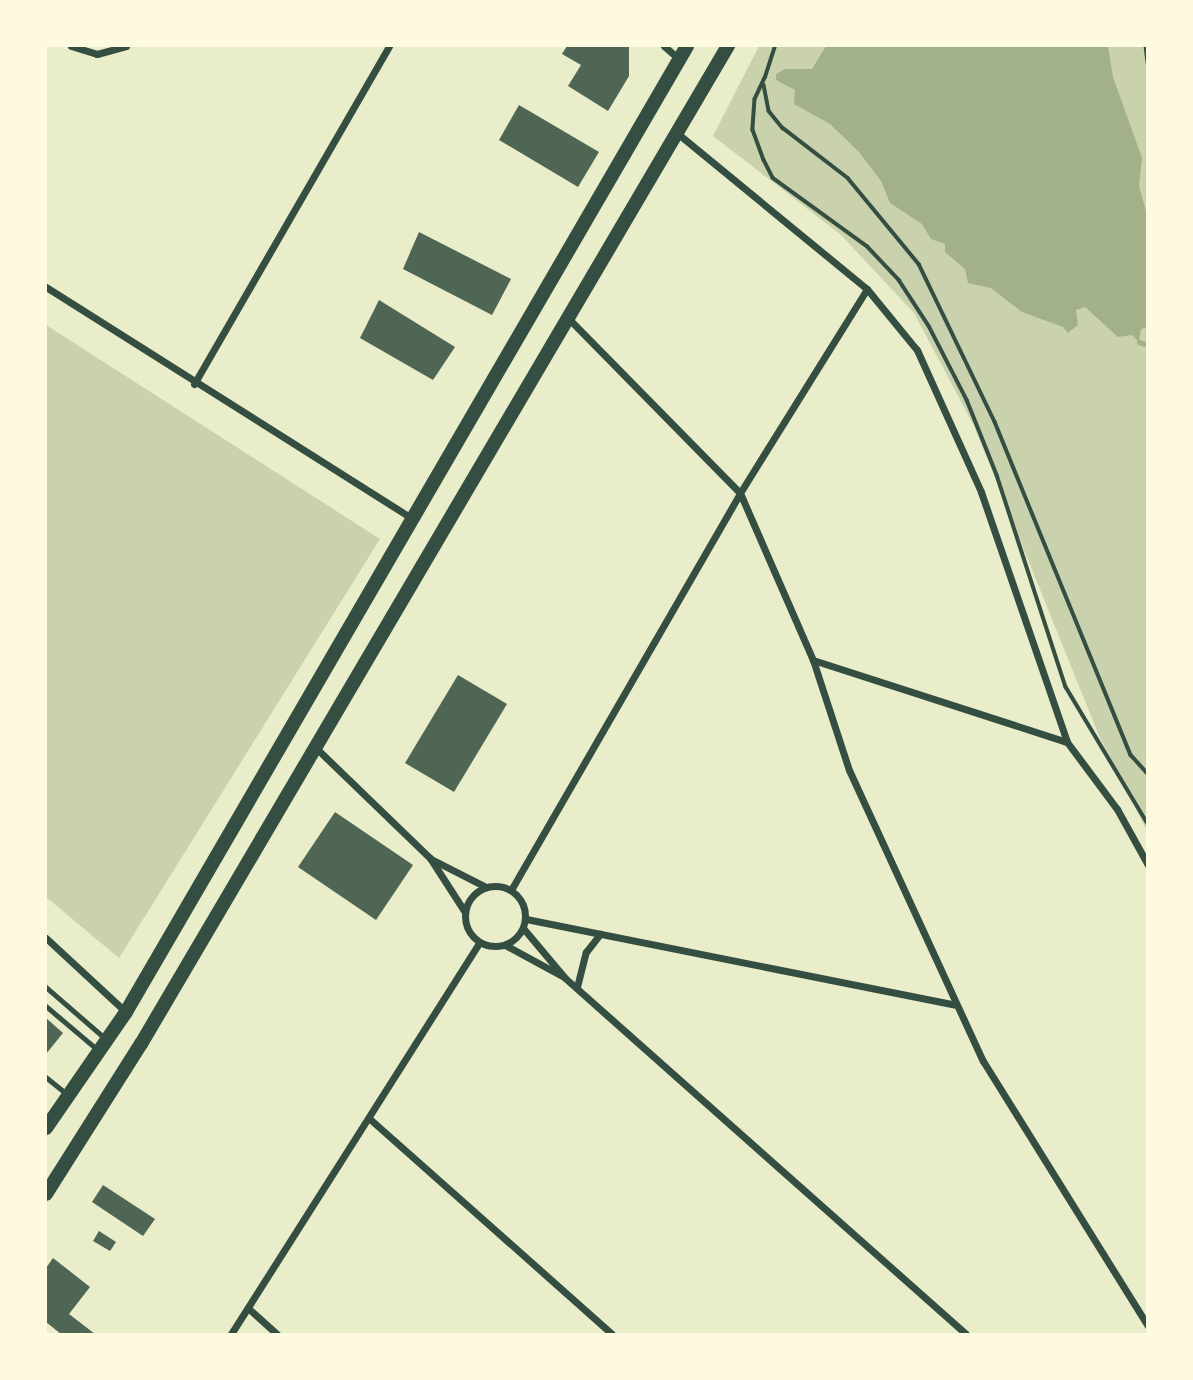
<!DOCTYPE html>
<html>
<head>
<meta charset="utf-8">
<style>
  body { margin:0 }
  #map { position:relative; width:1193px; height:1380px; overflow:hidden; background:#e9edc9; font-family:"Alegreya Sans",sans-serif }
  div>[style] { position:absolute }
  .green>* { inset:0; background:#cad2ad }
  .water>* { inset:0; background:#a3b18a }
  .stream>* { height:5px; margin:-2.5px; padding:0 2.5px; transform-origin:2.5px; border-radius:2.5px; background:#a3b18a }
  .building>* { inset:0; background:#4f6655 }
  .path>* { height:3.5px; margin:-1.75px; padding:0 1.75px; transform-origin:1.75px; border-radius:1.75px; background:#344e41 }
  .service>* { height:4.5px; margin:-2.25px; padding:0 2.25px; transform-origin:2.25px; border-radius:2.25px; background:#344e41 }
  .minor>* { height:7px; margin:-3.5px; padding:0 3.5px; transform-origin:3.5px; border-radius:3.5px; background:#344e41 }
  .minor>.ring { margin:-3.5px; padding:0; box-sizing:content-box; background:none; border:7px solid #344e41; border-radius:50% }
  .secondary>* { height:14px; margin:-7px; padding:0 7px; transform-origin:7px; border-radius:7px; background:#344e41 }
  span { translate:-50% -50%; white-space:nowrap; text-align:center; line-height:1.15; -webkit-text-stroke:6px #fefae0; paint-order:stroke }
  .frame { position:absolute; inset:0; border:47px solid #fefae0; pointer-events:none }
</style>
</head>
<body>
<div id="map">
  <div class="green">
    <div style="clip-path:polygon(759px 46px,1147px 46px,1147px 831px,1100px 738px,974px 426px,914px 313px,840px 234px,713px 136px)"></div>
    <div style="clip-path:polygon(46px 325px,380px 539px,119px 958px,46px 897px)"></div>
  </div>
  <div class="water">
    <div style="clip-path:polygon(826px 46px,1108px 46px,1113px 77px,1142px 158px,1139px 186px,1148px 219px,1148px 327px,1141px 329px,1139px 342px,1132px 335px,1118px 337px,1085px 307px,1076px 310px,1078px 325px,1068px 333px,1063px 327px,1022px 312px,991px 288px,968px 283px,965px 269px,945px 252px,945px 244px,931px 239px,922px 224px,890px 203px,881px 181px,859px 152px,830px 124px,794px 104px,795px 90px,776px 80px,776px 74px,785px 69px,812px 69px)"></div>
  </div>
  <div class="stream">
    <div style="left:1139px;top:342px;width:9px;rotate:18deg"></div>
  </div>
  <div class="building">
    <div style="clip-path:polygon(567px 46px,629px 46px,629px 76px,608px 111px,568px 86px,581px 65px,562px 54px)"></div>
    <div style="clip-path:polygon(519px 105px,599px 152px,578px 187px,499px 140px)"></div>
    <div style="clip-path:polygon(419px 232px,511px 279px,492px 315px,403px 269px)"></div>
    <div style="clip-path:polygon(379px 300px,455px 347px,433px 380px,360px 338px)"></div>
    <div style="clip-path:polygon(458px 675px,507px 704px,454px 792px,405px 763px)"></div>
    <div style="clip-path:polygon(335px 812px,413px 865px,376px 920px,298px 867px)"></div>
    <div style="clip-path:polygon(46px 1018px,63px 1033px,46px 1054px)"></div>
    <div style="clip-path:polygon(103px 1185px,155px 1219px,143px 1236px,92px 1202px)"></div>
    <div style="clip-path:polygon(99px 1231px,116px 1242px,110px 1251px,93px 1241px)"></div>
    <div style="clip-path:polygon(53px 1258px,90px 1287px,69px 1314px,95px 1334px,61px 1334px,46px 1322px,46px 1268px)"></div>
  </div>
  <div class="path">
    <div style="left:1146px;top:46px;width:17px;rotate:83deg"></div>
    <div style="left:765px;top:77px;width:33px;rotate:-72deg"></div>
    <div style="left:765px;top:78px;width:23px;rotate:115deg"></div>
    <div style="left:755px;top:99px;width:31px;rotate:94deg"></div>
    <div style="left:753px;top:130px;width:32px;rotate:70deg"></div>
    <div style="left:764px;top:160px;width:20px;rotate:63deg"></div>
    <div style="left:773px;top:178px;width:116px;rotate:35.9deg"></div>
    <div style="left:867px;top:246px;width:47px;rotate:46.7deg"></div>
    <div style="left:899px;top:280px;width:55px;rotate:56.9deg"></div>
    <div style="left:929px;top:326px;width:83px;rotate:62.8deg"></div>
    <div style="left:967px;top:400px;width:81px;rotate:68.2deg"></div>
    <div style="left:997px;top:475px;width:223px;rotate:72deg"></div>
    <div style="left:1066px;top:687px;width:160px;rotate:59.1deg"></div>
    <div style="left:764px;top:85px;width:26px;rotate:79deg"></div>
    <div style="left:769px;top:111px;width:22px;rotate:51deg"></div>
    <div style="left:783px;top:128px;width:82px;rotate:37.6deg"></div>
    <div style="left:848px;top:178px;width:112px;rotate:50.5deg"></div>
    <div style="left:919px;top:264px;width:175px;rotate:64.3deg"></div>
    <div style="left:995px;top:422px;width:360px;rotate:67.8deg"></div>
    <div style="left:1131px;top:755px;width:25px;rotate:48deg"></div>
  </div>
  <div class="service">
    <div style="left:46px;top:987px;width:79px;rotate:40.9deg"></div>
    <div style="left:46px;top:1006px;width:68px;rotate:40.2deg"></div>
    <div style="left:46px;top:1077px;width:27px;rotate:39deg"></div>
  </div>
  <div class="minor">
    <div style="left:71px;top:46px;width:27px;rotate:17deg"></div>
    <div style="left:97px;top:54px;width:30px;rotate:-15deg"></div>
    <div style="left:664px;top:46px;width:20px;rotate:41deg"></div>
    <div style="left:677px;top:133px;width:246px;rotate:39.4deg"></div>
    <div style="left:867px;top:289px;width:79px;rotate:50.7deg"></div>
    <div style="left:917px;top:350px;width:156px;rotate:65.7deg"></div>
    <div style="left:981px;top:492px;width:264px;rotate:71deg"></div>
    <div style="left:1067px;top:742px;width:84px;rotate:53.3deg"></div>
    <div style="left:1117px;top:809px;width:64px;rotate:61deg"></div>
    <div style="left:46px;top:287px;width:433px;rotate:32.3deg"></div>
    <div style="left:569px;top:319px;width:244px;rotate:45.5deg"></div>
    <div style="left:740px;top:493px;width:182px;rotate:66.4deg"></div>
    <div style="left:813px;top:660px;width:116px;rotate:71.9deg"></div>
    <div style="left:849px;top:770px;width:320px;rotate:65.3deg"></div>
    <div style="left:983px;top:1061px;width:312px;rotate:58.1deg"></div>
    <div style="left:194px;top:384px;width:390px;rotate:-60deg"></div>
    <div style="left:813px;top:660px;width:267px;rotate:17.9deg"></div>
    <div style="left:316px;top:748px;width:158px;rotate:44deg"></div>
    <div style="left:430px;top:858px;width:64px;rotate:57.1deg"></div>
    <div style="left:431px;top:859px;width:62px;rotate:27deg"></div>
    <div class="ring" style="left:465px;top:886px;width:53px;height:53px"></div>
    <div style="left:511px;top:890px;width:458px;rotate:-60deg"></div>
    <div style="left:740px;top:493px;width:240px;rotate:-58.1deg"></div>
    <div style="left:526px;top:919px;width:439px;rotate:11.3deg"></div>
    <div style="left:523px;top:928px;width:65px;rotate:50deg"></div>
    <div style="left:565px;top:978px;width:536px;rotate:41.6deg"></div>
    <div style="left:46px;top:938px;width:109px;rotate:42.8deg"></div>
    <div style="left:505px;top:945px;width:65px;rotate:28.5deg"></div>
    <div style="left:577px;top:987px;width:36px;rotate:-76deg"></div>
    <div style="left:586px;top:952px;width:23px;rotate:-52deg"></div>
    <div style="left:371px;top:1120px;width:322px;rotate:41.6deg"></div>
    <div style="left:249px;top:1309px;width:38px;rotate:42deg"></div>
    <div style="left:231px;top:1334px;width:464px;rotate:-57.6deg"></div>
  </div>
  <div class="secondary">
    <div style="left:46px;top:1128px;width:141px;rotate:-55.4deg"></div>
    <div style="left:126px;top:1012px;width:1117px;rotate:-59.85deg"></div>
    <div style="left:46px;top:1194px;width:178px;rotate:-57.7deg"></div>
    <div style="left:141px;top:1044px;width:1158px;rotate:-59.54deg"></div>
  </div>
  <div class="frame"></div>
</div>
</body>
</html>
